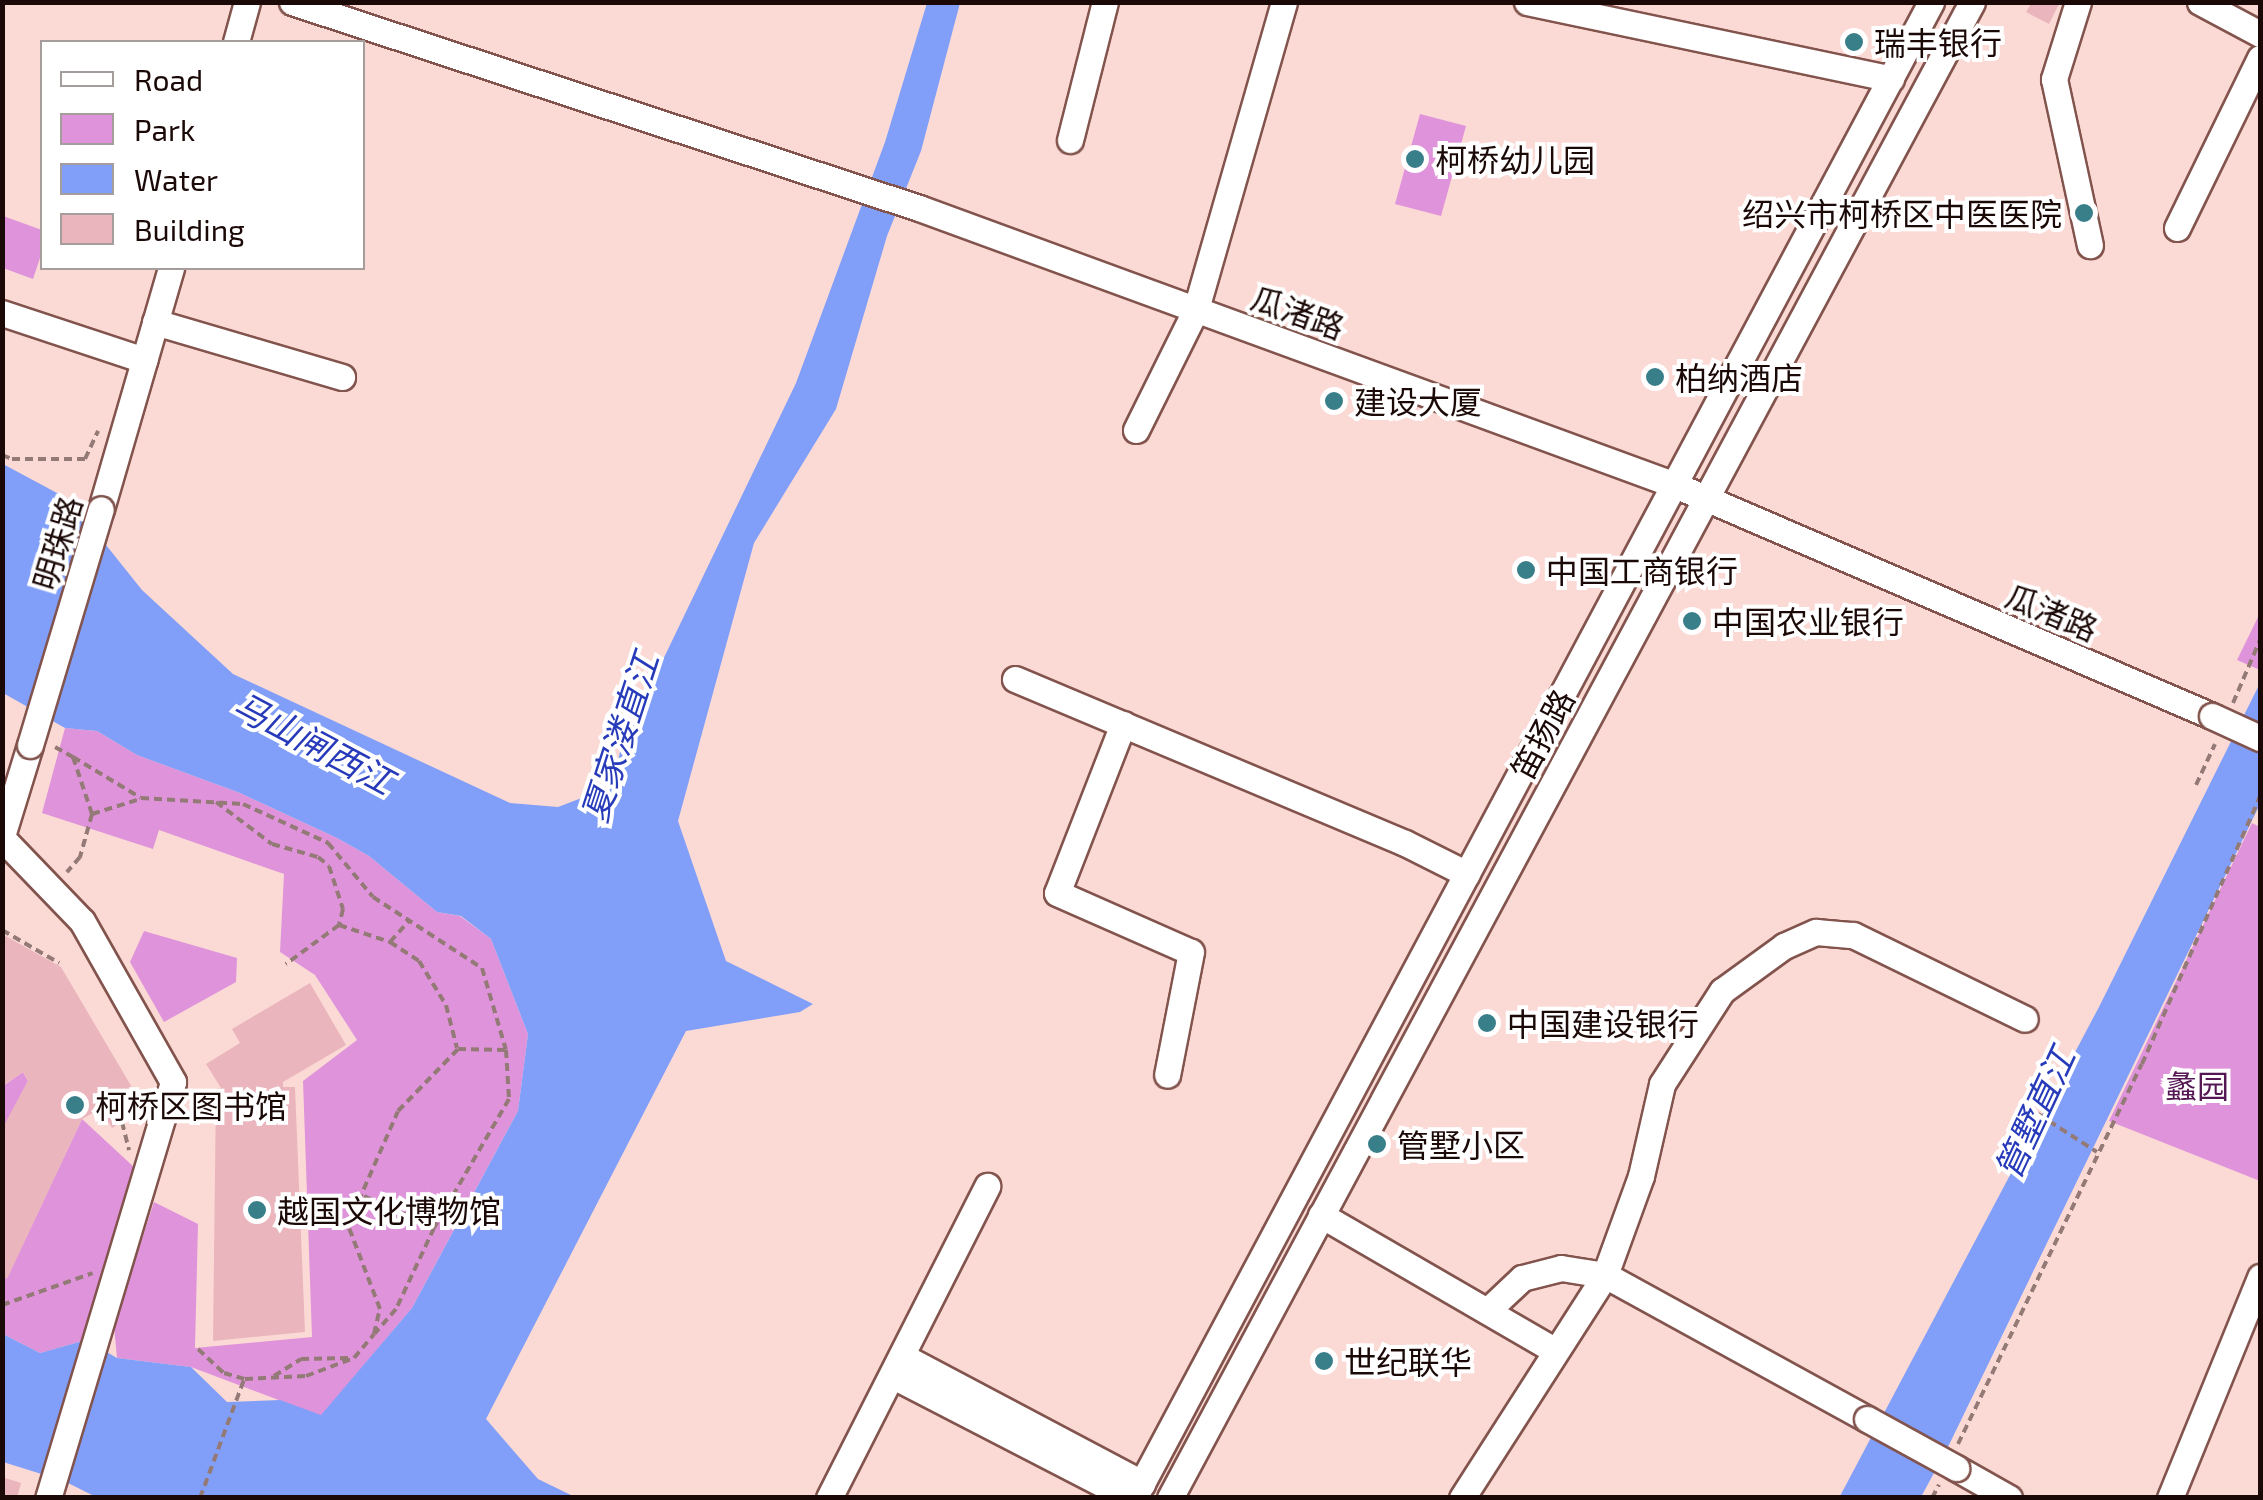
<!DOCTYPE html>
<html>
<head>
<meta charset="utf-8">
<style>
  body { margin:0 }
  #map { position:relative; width:2263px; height:1500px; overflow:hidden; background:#fbdad5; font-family:"Exo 2","Noto Sans SC",sans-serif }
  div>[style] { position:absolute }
  .green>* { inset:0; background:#df93db }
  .water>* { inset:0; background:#819ff9 }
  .building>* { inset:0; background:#ebb5bd }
  .path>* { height:4px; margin-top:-2px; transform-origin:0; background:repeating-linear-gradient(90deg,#947a76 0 8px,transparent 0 13px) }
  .roads { filter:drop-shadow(2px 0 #82544d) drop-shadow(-2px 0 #82544d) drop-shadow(0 2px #82544d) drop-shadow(0 -2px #82544d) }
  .minor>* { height:25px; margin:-12.5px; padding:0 12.5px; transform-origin:12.5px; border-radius:12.5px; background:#fff }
  .bridges { filter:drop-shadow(2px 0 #82544d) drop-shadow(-2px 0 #82544d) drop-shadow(0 2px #82544d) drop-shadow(0 -2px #82544d) }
  .minor-bridge>* { height:25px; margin:-12.5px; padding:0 12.5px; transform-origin:12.5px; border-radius:12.5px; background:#fff }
  .dots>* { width:28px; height:28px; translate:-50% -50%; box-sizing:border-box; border:5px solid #fff; border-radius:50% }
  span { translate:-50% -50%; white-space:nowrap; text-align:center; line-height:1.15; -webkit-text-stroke:8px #fff; paint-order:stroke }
  .poi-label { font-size:32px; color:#1b0907 }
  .left { translate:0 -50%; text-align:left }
  .right { translate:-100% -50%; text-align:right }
  .street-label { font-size:32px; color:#1b0907 }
  .park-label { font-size:32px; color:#551754 }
  .water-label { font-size:35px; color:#273bba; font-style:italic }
  .frame { position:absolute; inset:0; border:5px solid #1b0907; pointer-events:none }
  .legend { position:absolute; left:40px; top:40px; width:325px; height:230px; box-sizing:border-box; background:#fff; border:2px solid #a49d9c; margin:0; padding:12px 18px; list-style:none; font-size:30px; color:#1b0907 }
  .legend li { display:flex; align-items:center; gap:20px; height:50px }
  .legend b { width:50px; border:2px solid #a49d9c }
</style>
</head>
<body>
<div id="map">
  <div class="green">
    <div style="clip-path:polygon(1420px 114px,1466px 126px,1441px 216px,1395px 204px)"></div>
    <div style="clip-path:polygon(3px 216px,42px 230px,42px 252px,33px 279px,3px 268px)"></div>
    <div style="clip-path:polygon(2260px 613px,2260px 670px,2237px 660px)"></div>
    <div style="clip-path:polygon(65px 728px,97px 731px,137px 755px,240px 793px,337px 838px,369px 856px,437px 912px,460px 916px,491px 939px,528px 1034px,518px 1111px,412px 1308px,321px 1416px,191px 1367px,117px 1358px,114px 1326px,154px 1202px,198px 1224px,195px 1348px,312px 1337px,303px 1081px,357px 1040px,315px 975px,280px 952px,284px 874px,159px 830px,153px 849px,42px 813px)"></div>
    <div style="clip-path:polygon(2252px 823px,2260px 827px,2260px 1181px,2109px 1121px)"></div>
    <div style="clip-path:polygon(144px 931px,237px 958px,236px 982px,164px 1022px,130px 962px)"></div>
    <div style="clip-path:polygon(23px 1072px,28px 1081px,3px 1129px,3px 1086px)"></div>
    <div style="clip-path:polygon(82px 1119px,135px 1168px,86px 1340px,40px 1353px,3px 1334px,2px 1276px,7px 1278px)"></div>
  </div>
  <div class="water">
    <div style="clip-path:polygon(927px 3px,960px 3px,921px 151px,887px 236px,836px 409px,754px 543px,678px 821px,726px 961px,813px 1004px,800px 1012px,686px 1031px,486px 1419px,538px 1479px,575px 1497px,96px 1497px,64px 1481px,3px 1462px,3px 1334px,40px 1353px,86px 1340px,117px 1358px,191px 1367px,227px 1402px,280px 1400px,321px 1415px,412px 1308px,518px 1111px,528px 1034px,491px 939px,461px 916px,437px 912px,369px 856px,337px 838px,240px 793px,137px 755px,97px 731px,65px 728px,3px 693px,3px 464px,70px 500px,142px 590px,233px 674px,510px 803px,558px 807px,613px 786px,621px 747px,796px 383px,885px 142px)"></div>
    <div style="clip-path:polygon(2260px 683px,2260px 804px,1948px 1447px,1921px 1497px,1839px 1498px,2100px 1005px)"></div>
  </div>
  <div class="building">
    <div style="clip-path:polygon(2032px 2px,2056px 2px,2059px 4px,2049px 24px,2026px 12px)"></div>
    <div style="clip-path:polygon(2px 934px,61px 967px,140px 1101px,127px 1108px,131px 1116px,112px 1128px,100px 1109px,82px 1119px,7px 1279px,2px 1276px,2px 1129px,28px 1081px,23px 1072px,2px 1086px)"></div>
    <div style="clip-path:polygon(310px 983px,346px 1045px,283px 1082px,283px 1087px,295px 1087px,305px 1332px,213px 1341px,216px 1089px,221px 1088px,206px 1064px,240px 1043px,232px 1029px)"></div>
    <div style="clip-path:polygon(2px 1477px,21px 1483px,17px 1498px,2px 1498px)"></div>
  </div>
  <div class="path">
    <div style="left:2px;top:455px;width:11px;rotate:22deg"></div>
    <div style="left:12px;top:459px;width:73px"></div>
    <div style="left:85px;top:459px;width:31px;rotate:-65deg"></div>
    <div style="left:2233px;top:703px;width:69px;rotate:-66.8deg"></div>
    <div style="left:55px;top:747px;width:21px;rotate:29deg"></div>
    <div style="left:73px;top:757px;width:60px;rotate:71.6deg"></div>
    <div style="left:92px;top:814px;width:45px;rotate:105.6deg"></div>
    <div style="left:80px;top:857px;width:20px;rotate:131deg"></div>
    <div style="left:73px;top:757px;width:79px;rotate:31.1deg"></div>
    <div style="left:141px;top:798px;width:102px;rotate:3.4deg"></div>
    <div style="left:243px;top:804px;width:94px;rotate:24.6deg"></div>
    <div style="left:328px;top:843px;width:70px;rotate:50.2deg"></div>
    <div style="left:373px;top:897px;width:130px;rotate:33.1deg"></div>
    <div style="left:482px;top:968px;width:85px;rotate:73.7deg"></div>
    <div style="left:506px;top:1050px;width:49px;rotate:86.5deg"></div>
    <div style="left:509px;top:1099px;width:149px;rotate:120.2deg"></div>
    <div style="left:434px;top:1228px;width:89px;rotate:115.1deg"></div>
    <div style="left:396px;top:1309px;width:33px;rotate:131deg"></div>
    <div style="left:2196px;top:785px;width:45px;rotate:-65.1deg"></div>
    <div style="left:216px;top:802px;width:70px;rotate:36.9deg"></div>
    <div style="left:272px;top:844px;width:48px;rotate:15.8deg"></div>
    <div style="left:318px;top:857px;width:14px;rotate:39deg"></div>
    <div style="left:329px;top:866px;width:45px;rotate:72deg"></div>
    <div style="left:343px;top:909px;width:16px;rotate:104deg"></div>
    <div style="left:339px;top:925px;width:66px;rotate:143.7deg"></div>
    <div style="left:92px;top:814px;width:50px;rotate:-17.4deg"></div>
    <div style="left:339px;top:925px;width:54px;rotate:18.4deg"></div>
    <div style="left:390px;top:942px;width:35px;rotate:33deg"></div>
    <div style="left:419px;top:961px;width:52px;rotate:58.5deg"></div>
    <div style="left:446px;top:1005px;width:44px;rotate:75.7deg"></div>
    <div style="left:2px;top:930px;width:66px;rotate:30.1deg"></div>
    <div style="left:390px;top:942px;width:28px;rotate:-48deg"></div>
    <div style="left:2038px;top:1114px;width:70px;rotate:32.8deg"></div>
    <div style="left:122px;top:1122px;width:29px;rotate:76deg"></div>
    <div style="left:364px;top:1196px;width:76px;rotate:24.2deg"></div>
    <div style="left:2px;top:1305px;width:96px;rotate:-19.4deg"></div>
    <div style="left:198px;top:1349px;width:35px;rotate:43deg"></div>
    <div style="left:224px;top:1373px;width:22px;rotate:16deg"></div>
    <div style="left:245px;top:1379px;width:61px;rotate:-2.8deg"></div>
    <div style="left:306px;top:1376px;width:51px;rotate:-20.6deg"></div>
    <div style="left:354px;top:1358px;width:31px;rotate:-50deg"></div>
    <div style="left:374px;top:1334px;width:26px;rotate:-77deg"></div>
    <div style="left:380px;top:1309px;width:90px;rotate:-110.9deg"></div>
    <div style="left:348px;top:1225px;width:124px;rotate:-66.3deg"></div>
    <div style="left:398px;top:1111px;width:86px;rotate:-45.9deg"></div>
    <div style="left:458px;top:1049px;width:48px;rotate:1.2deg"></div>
    <div style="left:274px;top:1376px;width:32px;rotate:-32deg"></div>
    <div style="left:301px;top:1359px;width:48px;rotate:-1.2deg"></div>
    <div style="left:1958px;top:1444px;width:422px;rotate:-64.2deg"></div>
    <div style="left:2142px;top:1064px;width:293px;rotate:-66.2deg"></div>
    <div style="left:200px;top:1498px;width:126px;rotate:-69.6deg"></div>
    <div style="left:1932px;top:1498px;width:15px;rotate:-62deg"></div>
  </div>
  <div class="roads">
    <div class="minor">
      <div style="left:292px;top:2px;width:660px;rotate:18.19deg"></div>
      <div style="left:919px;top:208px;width:805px;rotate:20.12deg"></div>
      <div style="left:1675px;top:485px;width:585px;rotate:23.28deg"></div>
      <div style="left:1527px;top:2px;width:372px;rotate:11.9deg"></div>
      <div style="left:2078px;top:2px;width:81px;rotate:107.3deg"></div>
      <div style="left:2054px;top:79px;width:170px;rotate:77.8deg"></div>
      <div style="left:2200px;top:2px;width:68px;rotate:28.1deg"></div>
      <div style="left:236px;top:42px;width:41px;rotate:-74.6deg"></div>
      <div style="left:1070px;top:140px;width:142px;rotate:-75.8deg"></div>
      <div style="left:2177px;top:228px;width:189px;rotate:-64deg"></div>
      <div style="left:2px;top:313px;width:150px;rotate:18.3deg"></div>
      <div style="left:155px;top:322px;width:195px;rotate:16.4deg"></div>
      <div style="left:1136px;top:430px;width:135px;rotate:-63.6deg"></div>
      <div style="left:1196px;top:309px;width:319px;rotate:-74deg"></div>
      <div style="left:101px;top:509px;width:251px;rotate:-73.8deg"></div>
      <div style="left:1015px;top:679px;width:423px;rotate:22.8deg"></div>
      <div style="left:1405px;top:843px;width:69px;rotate:26.6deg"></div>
      <div style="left:1123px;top:724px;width:181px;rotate:111.3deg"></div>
      <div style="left:1057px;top:893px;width:146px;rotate:23.8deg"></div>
      <div style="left:1191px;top:952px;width:125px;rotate:101deg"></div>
      <div style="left:2px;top:836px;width:95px;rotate:-72.9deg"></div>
      <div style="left:2px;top:838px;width:115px;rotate:46.1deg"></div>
      <div style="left:82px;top:921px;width:185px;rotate:60.5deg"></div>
      <div style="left:173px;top:1082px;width:434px;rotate:106.7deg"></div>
      <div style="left:1321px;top:1215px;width:269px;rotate:30.1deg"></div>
      <div style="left:1487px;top:1311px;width:48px;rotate:-43.3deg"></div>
      <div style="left:1522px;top:1278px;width:40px;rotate:-14.4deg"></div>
      <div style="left:1561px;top:1268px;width:45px;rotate:9deg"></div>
      <div style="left:1605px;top:1275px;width:299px;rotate:28.8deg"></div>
      <div style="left:902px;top:1356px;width:272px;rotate:27.9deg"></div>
      <div style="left:893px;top:1376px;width:266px;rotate:27.3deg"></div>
      <div style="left:1956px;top:1468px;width:61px;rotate:29.5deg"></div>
      <div style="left:829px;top:1498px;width:350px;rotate:-63.1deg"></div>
      <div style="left:1134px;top:1498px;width:1695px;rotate:-61.95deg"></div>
      <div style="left:1170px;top:1498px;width:1697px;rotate:-61.8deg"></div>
      <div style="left:1462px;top:1498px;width:265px;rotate:-57.3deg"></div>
      <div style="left:1605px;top:1275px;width:105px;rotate:-70deg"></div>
      <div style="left:1641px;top:1176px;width:94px;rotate:-77.1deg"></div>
      <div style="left:1662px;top:1084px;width:111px;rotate:-57.2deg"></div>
      <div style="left:1722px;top:991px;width:77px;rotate:-36deg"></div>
      <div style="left:1784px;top:946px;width:35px;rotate:-24deg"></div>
      <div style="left:1816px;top:932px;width:37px;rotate:5deg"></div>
      <div style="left:1853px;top:935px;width:191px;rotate:26deg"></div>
      <div style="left:2170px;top:1498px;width:239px;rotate:-67.8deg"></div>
    </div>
  </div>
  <div class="bridges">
    <div class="minor-bridge">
      <div style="left:2212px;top:716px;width:53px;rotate:24.6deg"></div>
      <div style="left:30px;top:745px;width:246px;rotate:-73.3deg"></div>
      <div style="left:1867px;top:1419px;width:102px;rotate:28.8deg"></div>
    </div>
  </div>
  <div class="dots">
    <div style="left:1854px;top:42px;background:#387f8a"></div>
    <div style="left:1415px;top:159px;background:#387f8a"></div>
    <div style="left:2084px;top:213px;background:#387f8a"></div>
    <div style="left:1655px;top:377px;background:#387f8a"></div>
    <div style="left:1334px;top:401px;background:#387f8a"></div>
    <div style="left:1526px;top:570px;background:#387f8a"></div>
    <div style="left:1692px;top:621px;background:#387f8a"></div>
    <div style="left:1487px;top:1023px;background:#387f8a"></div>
    <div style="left:75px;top:1105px;background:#387f8a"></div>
    <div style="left:1377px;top:1144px;background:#387f8a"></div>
    <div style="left:257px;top:1210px;background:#387f8a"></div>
    <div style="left:1324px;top:1361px;background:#387f8a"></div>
  </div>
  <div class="poi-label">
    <span class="left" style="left:1874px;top:42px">瑞丰银行</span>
    <span class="left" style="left:1435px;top:159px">柯桥幼儿园</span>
    <span class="right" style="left:2062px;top:213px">绍兴市柯桥区中医医院</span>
    <span class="left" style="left:1675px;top:377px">柏纳酒店</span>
    <span class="left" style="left:1354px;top:401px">建设大厦</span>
    <span class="left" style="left:1546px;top:570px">中国工商银行</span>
    <span class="left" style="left:1712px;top:621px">中国农业银行</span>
    <span class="left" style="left:1507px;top:1023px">中国建设银行</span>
    <span class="left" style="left:95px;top:1105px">柯桥区图书馆</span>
    <span class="left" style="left:1397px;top:1144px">管墅小区</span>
    <span class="left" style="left:277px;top:1210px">越国文化博物馆</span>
    <span class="left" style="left:1344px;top:1361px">世纪联华</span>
  </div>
  <div class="street-label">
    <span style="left:1298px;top:312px;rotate:20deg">瓜渚路</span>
    <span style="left:57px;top:543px;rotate:-73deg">明珠路</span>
    <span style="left:2052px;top:612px;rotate:23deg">瓜渚路</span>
    <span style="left:1542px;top:734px;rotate:-62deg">笛扬路</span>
  </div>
  <div class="park-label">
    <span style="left:2197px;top:1085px">蠡园</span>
  </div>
  <div class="water-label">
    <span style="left:619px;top:737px;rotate:-72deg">夏家溇直江</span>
    <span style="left:314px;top:742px;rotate:28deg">马山闸西江</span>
    <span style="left:2034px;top:1113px;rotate:-65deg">管墅直江</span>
  </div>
  <div class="frame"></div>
  <ul class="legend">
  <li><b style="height:12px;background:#fff"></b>Road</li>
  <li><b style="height:28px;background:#df93db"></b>Park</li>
  <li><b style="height:28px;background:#819ff9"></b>Water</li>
  <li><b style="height:28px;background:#ebb5bd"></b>Building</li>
  </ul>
</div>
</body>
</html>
